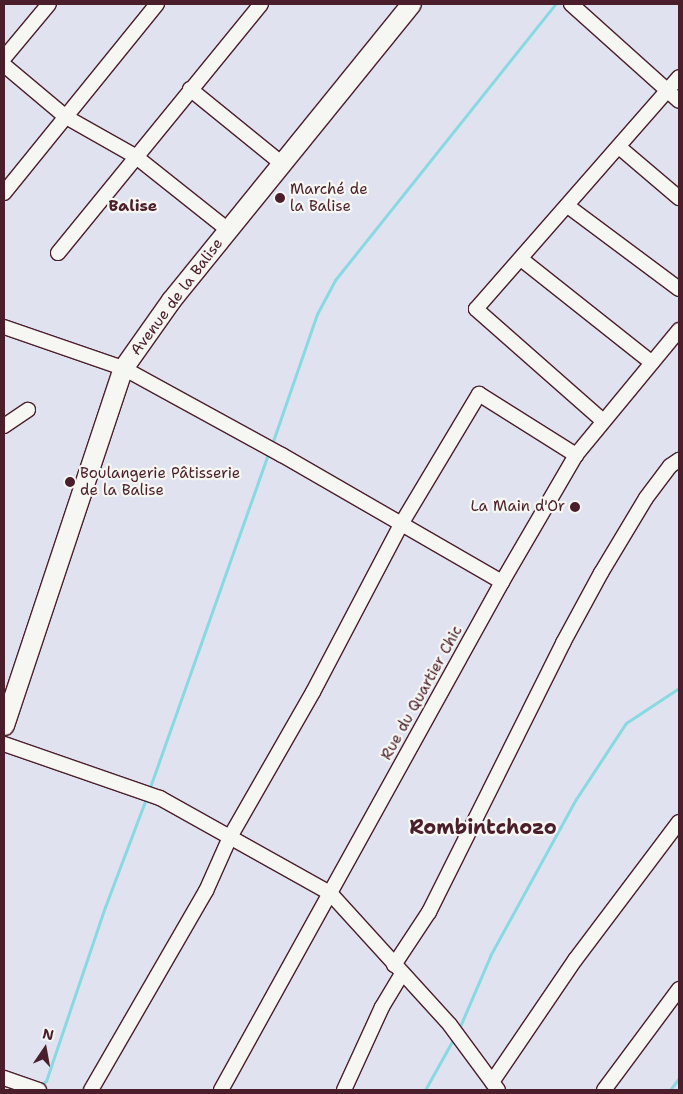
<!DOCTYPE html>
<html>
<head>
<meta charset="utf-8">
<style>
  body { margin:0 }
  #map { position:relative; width:683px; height:1094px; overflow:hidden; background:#e0e3ef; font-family:"Shantell Sans",sans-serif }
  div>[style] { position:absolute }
  .stream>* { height:3px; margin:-1.5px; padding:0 1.5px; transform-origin:1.5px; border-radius:1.5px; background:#88d9e2 }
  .roads { filter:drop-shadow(1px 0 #4a1f2b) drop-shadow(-1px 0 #4a1f2b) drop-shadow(0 1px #4a1f2b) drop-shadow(0 -1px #4a1f2b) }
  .street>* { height:14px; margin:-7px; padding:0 7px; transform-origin:7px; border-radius:7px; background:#f6f6f2 }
  .secondary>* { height:19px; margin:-9.5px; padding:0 9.5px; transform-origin:9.5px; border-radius:9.5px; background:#f6f6f2 }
  .dots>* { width:14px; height:14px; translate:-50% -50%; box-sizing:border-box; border:2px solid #f6f6f2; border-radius:50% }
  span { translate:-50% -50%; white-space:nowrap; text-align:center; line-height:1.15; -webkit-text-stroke:4.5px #f6f6f2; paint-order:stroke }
  .poi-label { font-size:15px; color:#4a1f2b }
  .left { translate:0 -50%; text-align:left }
  .right { translate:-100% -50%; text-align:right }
  .street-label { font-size:15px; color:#4a1f2b }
  .neighbourhood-label { font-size:16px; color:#4a1f2b; font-weight:700 }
  .district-label { font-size:20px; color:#4a1f2b; font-weight:700 }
  .frame { position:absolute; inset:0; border:5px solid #4a1f2b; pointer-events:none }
  .north { position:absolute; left:20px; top:1024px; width:50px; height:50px; -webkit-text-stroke:4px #f6f6f2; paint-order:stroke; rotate:12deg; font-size:14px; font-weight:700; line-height:20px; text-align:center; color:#4a1f2b }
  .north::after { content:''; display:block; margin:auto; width:18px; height:22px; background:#4a1f2b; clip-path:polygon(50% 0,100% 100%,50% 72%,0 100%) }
</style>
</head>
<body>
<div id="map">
  <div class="stream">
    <div style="left:272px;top:444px;width:138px;rotate:-70.9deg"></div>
    <div style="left:317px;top:314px;width:38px;rotate:-62deg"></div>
    <div style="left:335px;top:280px;width:353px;rotate:-51.4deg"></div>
    <div style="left:149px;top:790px;width:359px;rotate:-70.5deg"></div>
    <div style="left:458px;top:1031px;width:84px;rotate:-66.8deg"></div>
    <div style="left:491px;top:954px;width:177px;rotate:-61.3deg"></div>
    <div style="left:576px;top:799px;width:91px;rotate:-56.7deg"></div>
    <div style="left:626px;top:723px;width:64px;rotate:-33.4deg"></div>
    <div style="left:39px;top:1086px;width:9px;rotate:-36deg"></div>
    <div style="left:46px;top:1081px;width:184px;rotate:-71.3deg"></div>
    <div style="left:105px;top:907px;width:119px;rotate:-69.3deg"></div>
    <div style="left:425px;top:1090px;width:60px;rotate:-60.9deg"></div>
    <div style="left:670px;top:1090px;width:15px;rotate:-53deg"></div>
  </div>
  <div class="roads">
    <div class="street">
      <div style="left:571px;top:4px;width:145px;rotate:41.9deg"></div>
      <div style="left:4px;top:58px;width:70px;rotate:-50.2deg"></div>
      <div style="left:4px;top:65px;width:81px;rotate:40deg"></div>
      <div style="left:66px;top:117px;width:79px;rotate:29.5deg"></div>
      <div style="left:135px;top:156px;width:119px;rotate:38.5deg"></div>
      <div style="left:190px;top:89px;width:117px;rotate:39.1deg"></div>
      <div style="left:619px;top:147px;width:79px;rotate:40.4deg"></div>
      <div style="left:4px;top:193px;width:243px;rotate:-51deg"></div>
      <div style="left:569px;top:207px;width:137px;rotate:36.7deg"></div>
      <div style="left:58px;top:253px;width:321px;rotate:-50.8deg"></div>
      <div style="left:521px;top:259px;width:167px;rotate:38.4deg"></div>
      <div style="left:4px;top:327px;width:126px;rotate:19deg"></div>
      <div style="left:123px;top:368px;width:181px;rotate:28.7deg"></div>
      <div style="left:282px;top:455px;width:254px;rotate:30deg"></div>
      <div style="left:602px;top:420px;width:168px;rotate:-138.6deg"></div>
      <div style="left:476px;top:309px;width:308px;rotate:-48.8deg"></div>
      <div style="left:4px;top:426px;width:29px;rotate:-34deg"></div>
      <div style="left:4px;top:744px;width:165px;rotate:19.1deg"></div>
      <div style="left:160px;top:798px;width:195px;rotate:29.2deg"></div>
      <div style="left:330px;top:893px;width:178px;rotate:47.7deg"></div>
      <div style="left:450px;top:1025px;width:81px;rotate:53.6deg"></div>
      <div style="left:394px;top:965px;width:64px;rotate:-56.6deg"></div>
      <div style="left:429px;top:912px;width:301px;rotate:-63.5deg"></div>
      <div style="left:563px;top:643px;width:80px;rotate:-61.5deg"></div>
      <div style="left:601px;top:573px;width:87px;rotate:-59deg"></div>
      <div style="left:646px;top:498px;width:40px;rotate:-53deg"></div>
      <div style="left:670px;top:466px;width:11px;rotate:-34deg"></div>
      <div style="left:4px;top:1078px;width:37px;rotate:19deg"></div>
      <div style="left:492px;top:1082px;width:148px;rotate:-55.8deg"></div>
      <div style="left:575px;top:960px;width:173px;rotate:-53deg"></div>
      <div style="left:91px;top:1090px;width:230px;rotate:-60deg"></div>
      <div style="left:206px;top:891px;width:59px;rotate:-66deg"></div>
      <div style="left:230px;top:837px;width:167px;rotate:-60.2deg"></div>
      <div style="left:313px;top:692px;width:187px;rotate:-62.3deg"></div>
      <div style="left:400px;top:526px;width:154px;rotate:-59.1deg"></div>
      <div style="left:479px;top:394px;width:115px;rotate:32.2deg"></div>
      <div style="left:221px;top:1090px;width:581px;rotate:-61.05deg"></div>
      <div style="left:502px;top:582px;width:147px;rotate:-59.8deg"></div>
      <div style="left:576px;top:455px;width:162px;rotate:-50.5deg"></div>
      <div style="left:344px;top:1090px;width:91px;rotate:-65.4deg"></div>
      <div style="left:382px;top:1007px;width:39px;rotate:-59deg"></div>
      <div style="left:604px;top:1090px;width:126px;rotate:-53.4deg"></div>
    </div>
    <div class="secondary">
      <div style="left:4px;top:725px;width:376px;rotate:-71.6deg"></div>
      <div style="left:123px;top:368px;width:83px;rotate:-54.8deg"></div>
      <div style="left:171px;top:300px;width:381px;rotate:-51deg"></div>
    </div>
  </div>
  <div class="dots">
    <div style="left:280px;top:198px;background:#4a1f2b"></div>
    <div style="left:70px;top:482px;background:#4a1f2b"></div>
    <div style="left:575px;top:507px;background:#4a1f2b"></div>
  </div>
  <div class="poi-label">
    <span class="left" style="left:290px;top:198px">Marché de<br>la Balise</span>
    <span class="left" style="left:80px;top:482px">Boulangerie Pâtisserie<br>de la Balise</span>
    <span class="right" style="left:565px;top:507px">La Main d'Or</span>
  </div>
  <div class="street-label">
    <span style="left:177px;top:297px;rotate:-53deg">Avenue de la Balise</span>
    <span style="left:422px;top:693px;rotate:-61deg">Rue du Quartier Chic</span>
  </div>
  <div class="neighbourhood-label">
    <span style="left:133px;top:206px">Balise</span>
  </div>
  <div class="district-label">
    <span style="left:483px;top:827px">Rombintchozo</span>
  </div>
  <div class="frame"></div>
  <div class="north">N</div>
</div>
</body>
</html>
